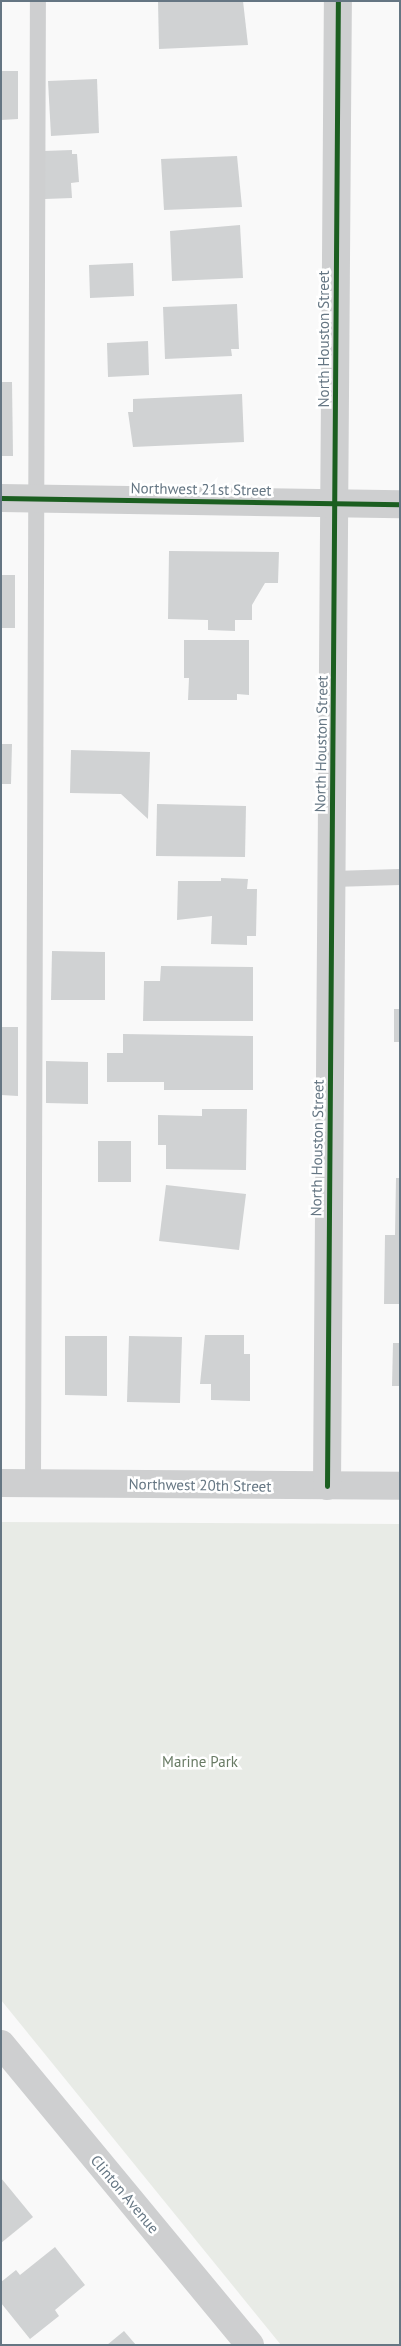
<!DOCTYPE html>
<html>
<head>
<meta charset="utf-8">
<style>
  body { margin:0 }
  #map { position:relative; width:401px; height:2346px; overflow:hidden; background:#f9f9f9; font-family:"PT Sans",sans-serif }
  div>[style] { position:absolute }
  .green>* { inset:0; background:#e8ebe6 }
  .building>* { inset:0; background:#d0d2d3 }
  .service>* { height:16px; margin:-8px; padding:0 8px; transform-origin:8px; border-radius:8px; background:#cecfd0 }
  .minor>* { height:28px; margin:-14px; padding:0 14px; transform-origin:14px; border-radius:14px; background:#cecfd0 }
  .tertiary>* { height:28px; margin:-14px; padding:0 14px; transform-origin:14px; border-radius:14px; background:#cecfd0 }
  .cycleway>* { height:5px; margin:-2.5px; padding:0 2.5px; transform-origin:2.5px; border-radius:2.5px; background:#1b5e20 }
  span { translate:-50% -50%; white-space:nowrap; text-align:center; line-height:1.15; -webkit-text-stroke:5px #fff; paint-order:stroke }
  .street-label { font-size:15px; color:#657683 }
  .park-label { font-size:15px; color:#687a64 }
  .frame { position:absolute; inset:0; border:2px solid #657683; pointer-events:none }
</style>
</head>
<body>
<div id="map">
  <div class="green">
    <div style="clip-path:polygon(1px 1522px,400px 1524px,400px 2345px,281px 2345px,1px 2000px)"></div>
  </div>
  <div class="building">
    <div style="clip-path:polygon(158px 1px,243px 1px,248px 45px,159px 49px)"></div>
    <div style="clip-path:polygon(1px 71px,18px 71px,18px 119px,1px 120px)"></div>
    <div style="clip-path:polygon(97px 79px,99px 133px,51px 136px,48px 81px)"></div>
    <div style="clip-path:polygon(72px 150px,72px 154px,77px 154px,79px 182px,71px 183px,72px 198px,45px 199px,43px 151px)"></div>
    <div style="clip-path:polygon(237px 156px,242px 207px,164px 210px,161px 159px)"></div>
    <div style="clip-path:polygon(240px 225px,243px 278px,172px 281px,170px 231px)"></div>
    <div style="clip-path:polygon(133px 263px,134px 296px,90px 298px,89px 265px)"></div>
    <div style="clip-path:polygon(237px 304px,239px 349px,231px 349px,232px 356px,165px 359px,163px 307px)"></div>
    <div style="clip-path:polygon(148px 341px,149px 375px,108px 377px,107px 343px)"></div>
    <div style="clip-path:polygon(1px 382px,12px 382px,13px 456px,1px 456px)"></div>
    <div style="clip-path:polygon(242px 394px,244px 442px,133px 447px,128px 412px,133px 412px,133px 399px)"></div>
    <div style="clip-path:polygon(169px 551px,279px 552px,278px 583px,265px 583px,252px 605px,252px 620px,235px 620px,235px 631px,208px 630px,208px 620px,168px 619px)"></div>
    <div style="clip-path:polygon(1px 575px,15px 575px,15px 628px,1px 628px)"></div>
    <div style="clip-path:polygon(184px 640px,249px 640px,249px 695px,237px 694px,237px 700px,188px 700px,189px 678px,184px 678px)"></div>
    <div style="clip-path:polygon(1px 744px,12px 744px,11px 784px,1px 784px)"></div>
    <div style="clip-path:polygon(71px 750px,150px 752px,148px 819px,121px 794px,70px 793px)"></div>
    <div style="clip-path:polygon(157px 804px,246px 806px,245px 857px,156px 856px)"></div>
    <div style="clip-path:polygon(221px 878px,248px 879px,247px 889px,257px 889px,256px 936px,247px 936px,247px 945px,211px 944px,212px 916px,177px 920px,178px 881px,221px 881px)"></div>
    <div style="clip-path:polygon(52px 951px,105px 952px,105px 1000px,51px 1000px)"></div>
    <div style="clip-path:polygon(161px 966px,253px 967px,253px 1021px,143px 1021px,144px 981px,160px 981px)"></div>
    <div style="clip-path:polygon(394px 1009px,400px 1009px,400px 1042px,394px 1042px)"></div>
    <div style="clip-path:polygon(1px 1027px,18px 1027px,18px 1096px,1px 1095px)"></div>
    <div style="clip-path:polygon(123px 1034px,253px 1036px,253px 1090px,164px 1090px,164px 1082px,107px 1082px,107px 1053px,123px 1053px)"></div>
    <div style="clip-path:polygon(46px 1061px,88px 1062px,88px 1104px,46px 1103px)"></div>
    <div style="clip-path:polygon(202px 1109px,247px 1109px,246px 1170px,166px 1169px,166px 1145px,158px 1145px,158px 1115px,202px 1116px)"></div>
    <div style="clip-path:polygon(98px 1141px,131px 1141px,131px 1182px,98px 1182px)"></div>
    <div style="clip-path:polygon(396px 1178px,400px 1178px,400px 1304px,384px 1304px,385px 1235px,395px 1235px)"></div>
    <div style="clip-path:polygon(166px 1185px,246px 1194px,239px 1250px,159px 1241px)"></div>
    <div style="clip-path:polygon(205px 1335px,244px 1335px,244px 1354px,250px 1354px,250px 1401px,211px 1400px,211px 1384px,200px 1384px)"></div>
    <div style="clip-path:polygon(65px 1336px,107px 1336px,107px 1396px,65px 1395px)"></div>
    <div style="clip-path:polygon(129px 1336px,182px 1337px,180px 1403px,127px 1402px)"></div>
    <div style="clip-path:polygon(393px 1343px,400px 1343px,400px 1386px,392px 1386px)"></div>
    <div style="clip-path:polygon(1px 2178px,33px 2217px,1px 2243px)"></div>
    <div style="clip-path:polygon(55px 2247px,85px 2285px,55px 2310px,59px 2316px,30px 2339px,1px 2303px,1px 2282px,16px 2270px,20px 2275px)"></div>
    <div style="clip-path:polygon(124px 2331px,136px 2345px,107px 2345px)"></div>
  </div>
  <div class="service">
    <div style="left:333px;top:879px;width:67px;rotate:-1.7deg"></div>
    <div style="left:33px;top:1483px;width:1482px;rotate:-89.81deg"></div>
  </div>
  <div class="minor">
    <div style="left:1px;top:1483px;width:399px;rotate:0.4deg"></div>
    <div style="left:327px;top:1486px;width:1485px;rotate:-89.58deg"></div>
    <div style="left:1px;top:2044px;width:391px;rotate:50.4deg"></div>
  </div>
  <div class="tertiary">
    <div style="left:1px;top:498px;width:399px;rotate:0.9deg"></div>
  </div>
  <div class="cycleway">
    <div style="left:1px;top:498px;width:399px;rotate:0.9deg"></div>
    <div style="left:327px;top:1486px;width:1485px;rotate:-89.58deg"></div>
  </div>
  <div class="street-label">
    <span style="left:324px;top:339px;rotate:-90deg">North Houston Street</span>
    <span style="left:201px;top:489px;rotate:1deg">Northwest 21st Street</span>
    <span style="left:321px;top:744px;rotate:-89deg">North Houston Street</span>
    <span style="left:317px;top:1148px;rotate:-89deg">North Houston Street</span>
    <span style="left:200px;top:1485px;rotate:1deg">Northwest 20th Street</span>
    <span style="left:125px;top:2194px;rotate:50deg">Clinton Avenue</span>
  </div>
  <div class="park-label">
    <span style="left:200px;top:1762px">Marine Park</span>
  </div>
  <div class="frame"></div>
</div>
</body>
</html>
